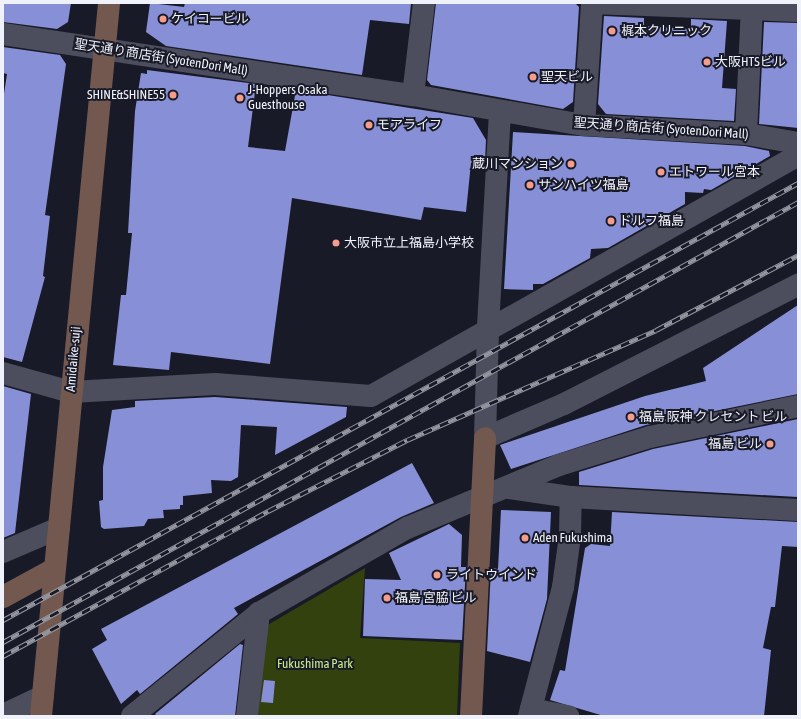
<!DOCTYPE html>
<html>
<head>
<meta charset="utf-8">
<style>
  body { margin:0 }
  #map { position:relative; width:801px; height:719px; overflow:hidden; background:#191a27; font-family:"Asap Condensed","Noto Sans JP",sans-serif }
  div>[style] { position:absolute }
  .green>* { inset:0; background:#33410f }
  .building>* { inset:0; background:#878fd6 }
  .street>* { height:22px; margin:-11px; padding:0 11px; transform-origin:11px; border-radius:11px; background:#4c4e5d }
  .secondary>* { height:22px; margin:-11px; padding:0 11px; transform-origin:11px; border-radius:11px; background:#73584f }
  .rail>* { height:4.5px; margin-top:-2.25px; transform-origin:0; background:repeating-linear-gradient(90deg,#191a27 0 9px,#9496a0 0 18px); box-sizing:border-box; border-block:1px solid #9496a0 }
  .dots>* { width:11px; height:11px; translate:-50% -50%; box-sizing:border-box; border:2px solid #191a27; border-radius:50% }
  span { translate:-50% -50%; white-space:nowrap; text-align:center; line-height:1.15; -webkit-text-stroke:4px #191a27; paint-order:stroke }
  .poi-label { font-size:13px; color:#f0f2fb }
  .left { translate:0 -50%; text-align:left }
  .right { translate:-100% -50%; text-align:right }
  .street-label { font-size:13px; color:#f0f2fb }
  .park-label { font-size:13px; color:#caec85 }
  .frame { position:absolute; inset:0; border:4px solid #f0f2fb; pointer-events:none }
</style>
</head>
<body>
<div id="map">
  <div class="green">
    <div style="clip-path:polygon(365px 568px,360px 638px,460px 643px,457px 716px,258px 716px,266px 626px)"></div>
  </div>
  <div class="building">
    <div style="clip-path:polygon(3px 3px,71px 3px,68px 22px,57px 29px,3px 22px)"></div>
    <div style="clip-path:polygon(150px 3px,184px 7px,185px 3px,411px 3px,409px 24px,370px 20px,362px 75px,166px 46px,146px 32px)"></div>
    <div style="clip-path:polygon(436px 3px,575px 3px,579px 7px,573px 102px,563px 109px,431px 85px,427px 80px)"></div>
    <div style="clip-path:polygon(604px 16px,644px 18px,644px 26px,691px 29px,691px 19px,727px 21px,722px 88px,736px 89px,734px 121px,606px 114px,598px 104px)"></div>
    <div style="clip-path:polygon(764px 22px,798px 23px,798px 128px,759px 124px)"></div>
    <div style="clip-path:polygon(3px 47px,60px 55px,66px 64px,45px 215px,50px 216px,43px 276px,45px 277px,22px 362px,3px 357px,3px 100px,7px 74px,3px 73px)"></div>
    <div style="clip-path:polygon(147px 70px,256px 84px,248px 147px,285px 151px,296px 90px,473px 118px,486px 140px,485px 161px,471px 163px,466px 212px,424px 207px,421px 220px,292px 198px,270px 364px,171px 352px,169px 370px,113px 365px,121px 295px,126px 295px,132px 233px,128px 233px,135px 111px,141px 73px,147px 74px)"></div>
    <div style="clip-path:polygon(513px 132px,745px 146px,769px 151px,770px 156px,711px 190px,704px 189px,703px 193px,685px 192px,685px 204px,608px 248px,591px 249px,590px 258px,543px 284px,533px 284px,533px 290px,504px 289px)"></div>
    <div style="clip-path:polygon(798px 305px,798px 394px,646px 425px,511px 469px,500px 445px,645px 396px,706px 381px,703px 368px)"></div>
    <div style="clip-path:polygon(3px 386px,31px 394px,15px 533px,3px 538px)"></div>
    <div style="clip-path:polygon(215px 397px,347px 407px,346px 417px,275px 455px,277px 427px,241px 425px,238px 477px,231px 481px,211px 480px,212px 493px,183px 496px,183px 505px,180px 505px,180px 509px,163px 510px,164px 518px,148px 519px,144px 526px,104px 529px,101px 527px,99px 501px,103px 500px,103px 467px,112px 410px,135px 407px,135px 401px)"></div>
    <div style="clip-path:polygon(798px 419px,798px 497px,579px 485px,579px 472px,653px 449px)"></div>
    <div style="clip-path:polygon(412px 463px,434px 503px,401px 517px,234px 608px,238px 614px,140px 694px,137px 690px,121px 704px,92px 649px,107px 640px,101px 629px)"></div>
    <div style="clip-path:polygon(501px 510px,551px 512px,547px 599px,530px 662px,487px 651px,491px 568px,498px 569px)"></div>
    <div style="clip-path:polygon(612px 512px,798px 522px,798px 547px,782px 546px,775px 607px,771px 607px,763px 648px,771px 650px,764px 716px,604px 716px,550px 700px,560px 670px,565px 671px,585px 548px,591px 544px,610px 546px)"></div>
    <div style="clip-path:polygon(449px 524px,462px 535px,461px 567px,466px 567px,462px 640px,363px 636px,365px 579px,401px 580px,389px 553px)"></div>
    <div style="clip-path:polygon(240px 644px,243px 645px,235px 716px,157px 716px,155px 714px)"></div>
    <div style="clip-path:polygon(264px 680px,275px 681px,273px 703px,261px 702px)"></div>
  </div>
  <div class="street">
    <div style="left:592px;top:3px;width:206px;rotate:2.2deg"></div>
    <div style="left:3px;top:34px;width:415px;rotate:8.5deg"></div>
    <div style="left:413px;top:95px;width:174px;rotate:10deg"></div>
    <div style="left:584px;top:125px;width:162px;rotate:3.2deg"></div>
    <div style="left:746px;top:134px;width:53px;rotate:9.8deg"></div>
    <div style="left:413px;top:95px;width:93px;rotate:-83.2deg"></div>
    <div style="left:500px;top:112px;width:218px;rotate:93.2deg"></div>
    <div style="left:488px;top:330px;width:108px;rotate:91.6deg"></div>
    <div style="left:485px;top:438px;width:86px;rotate:-23.3deg"></div>
    <div style="left:564px;top:404px;width:263px;rotate:-27deg"></div>
    <div style="left:584px;top:125px;width:122px;rotate:-86.2deg"></div>
    <div style="left:746px;top:134px;width:125px;rotate:-87.3deg"></div>
    <div style="left:3px;top:373px;width:71px;rotate:15.6deg"></div>
    <div style="left:71px;top:392px;width:144px;rotate:-3.2deg"></div>
    <div style="left:215px;top:384px;width:156px;rotate:4.4deg"></div>
    <div style="left:371px;top:396px;width:490px;rotate:-29.4deg"></div>
    <div style="left:509px;top:488px;width:63px;rotate:8.3deg"></div>
    <div style="left:571px;top:497px;width:227px;rotate:3.3deg"></div>
    <div style="left:3px;top:552px;width:61px;rotate:-23.2deg"></div>
    <div style="left:531px;top:709px;width:38px;rotate:11deg"></div>
    <div style="left:3px;top:715px;width:44px;rotate:-25.4deg"></div>
    <div style="left:132px;top:716px;width:164px;rotate:-39deg"></div>
    <div style="left:259px;top:613px;width:171px;rotate:-29.9deg"></div>
    <div style="left:407px;top:528px;width:165px;rotate:-22.5deg"></div>
    <div style="left:559px;top:465px;width:95px;rotate:-17.1deg"></div>
    <div style="left:650px;top:437px;width:151px;rotate:-11.8deg"></div>
    <div style="left:247px;top:716px;width:104px;rotate:-83.4deg"></div>
    <div style="left:529px;top:716px;width:133px;rotate:-75.2deg"></div>
    <div style="left:563px;top:587px;width:51px;rotate:-82.2deg"></div>
    <div style="left:570px;top:536px;width:39px;rotate:-89deg"></div>
  </div>
  <div class="secondary">
    <div style="left:3px;top:597px;width:58px;rotate:-28.8deg"></div>
    <div style="left:41px;top:716px;width:716px;rotate:-84.55deg"></div>
    <div style="left:471px;top:716px;width:278px;rotate:-87.1deg"></div>
  </div>
  <div class="rail">
    <div style="left:3px;top:620px;width:907px;rotate:-28.8deg"></div>
    <div style="left:3px;top:642px;width:909px;rotate:-28.96deg"></div>
    <div style="left:3px;top:656px;width:302px;rotate:-28.7deg"></div>
    <div style="left:268px;top:511px;width:156px;rotate:-27.1deg"></div>
    <div style="left:407px;top:440px;width:272px;rotate:-23.8deg"></div>
    <div style="left:656px;top:330px;width:161px;rotate:-27.8deg"></div>
  </div>
  <div class="dots">
    <div style="left:163px;top:19px;background:#f49d8c"></div>
    <div style="left:612px;top:31px;background:#f49d8c"></div>
    <div style="left:707px;top:62px;background:#f49d8c"></div>
    <div style="left:533px;top:77px;background:#f49d8c"></div>
    <div style="left:173px;top:95px;background:#f49d8c"></div>
    <div style="left:240px;top:98px;background:#f49d8c"></div>
    <div style="left:369px;top:125px;background:#f49d8c"></div>
    <div style="left:571px;top:164px;background:#f49d8c"></div>
    <div style="left:661px;top:172px;background:#f49d8c"></div>
    <div style="left:530px;top:185px;background:#f49d8c"></div>
    <div style="left:611px;top:221px;background:#f49d8c"></div>
    <div style="left:336px;top:243px;background:#f49d8c"></div>
    <div style="left:631px;top:417px;background:#f49d8c"></div>
    <div style="left:770px;top:444px;background:#f49d8c"></div>
    <div style="left:525px;top:538px;background:#f49d8c"></div>
    <div style="left:437px;top:575px;background:#f49d8c"></div>
    <div style="left:387px;top:598px;background:#f49d8c"></div>
  </div>
  <div class="poi-label">
    <span class="left" style="left:171px;top:19px">ケイコービル</span>
    <span class="left" style="left:621px;top:31px">梶本クリニック</span>
    <span class="left" style="left:715px;top:62px">大阪HTSビル</span>
    <span class="left" style="left:541px;top:77px">聖天ビル</span>
    <span class="left" style="left:248px;top:98px">J-Hoppers Osaka<br>Guesthouse</span>
    <span class="right" style="left:165px;top:95px">SHINE&amp;SHINE55</span>
    <span class="left" style="left:377px;top:125px">モアライフ</span>
    <span class="right" style="left:563px;top:164px">蔵川マンション</span>
    <span class="left" style="left:669px;top:172px">エトワール宮本</span>
    <span class="left" style="left:538px;top:185px">サンハイツ福島</span>
    <span class="left" style="left:619px;top:221px">ドルフ福島</span>
    <span class="left" style="left:344px;top:243px">大阪市立上福島小学校</span>
    <span class="left" style="left:639px;top:417px">福島 阪神 クレセント ビル</span>
    <span class="right" style="left:762px;top:444px">福島 ビル</span>
    <span class="left" style="left:533px;top:538px">Aden Fukushima</span>
    <span class="left" style="left:446px;top:575px">ライトウインド</span>
    <span class="left" style="left:395px;top:598px">福島 宮脇 ビル</span>
  </div>
  <div class="street-label">
    <span style="left:161px;top:58px;rotate:9deg">聖天通り商店街 (SyotenDori Mall)</span>
    <span style="left:661px;top:129px;rotate:4deg">聖天通り商店街 (SyotenDori Mall)</span>
    <span style="left:74px;top:359px;rotate:-85deg">Amidaike-suji</span>
  </div>
  <div class="park-label">
    <span style="left:315px;top:664px">Fukushima Park</span>
  </div>
  <div class="frame"></div>
</div>
</body>
</html>
